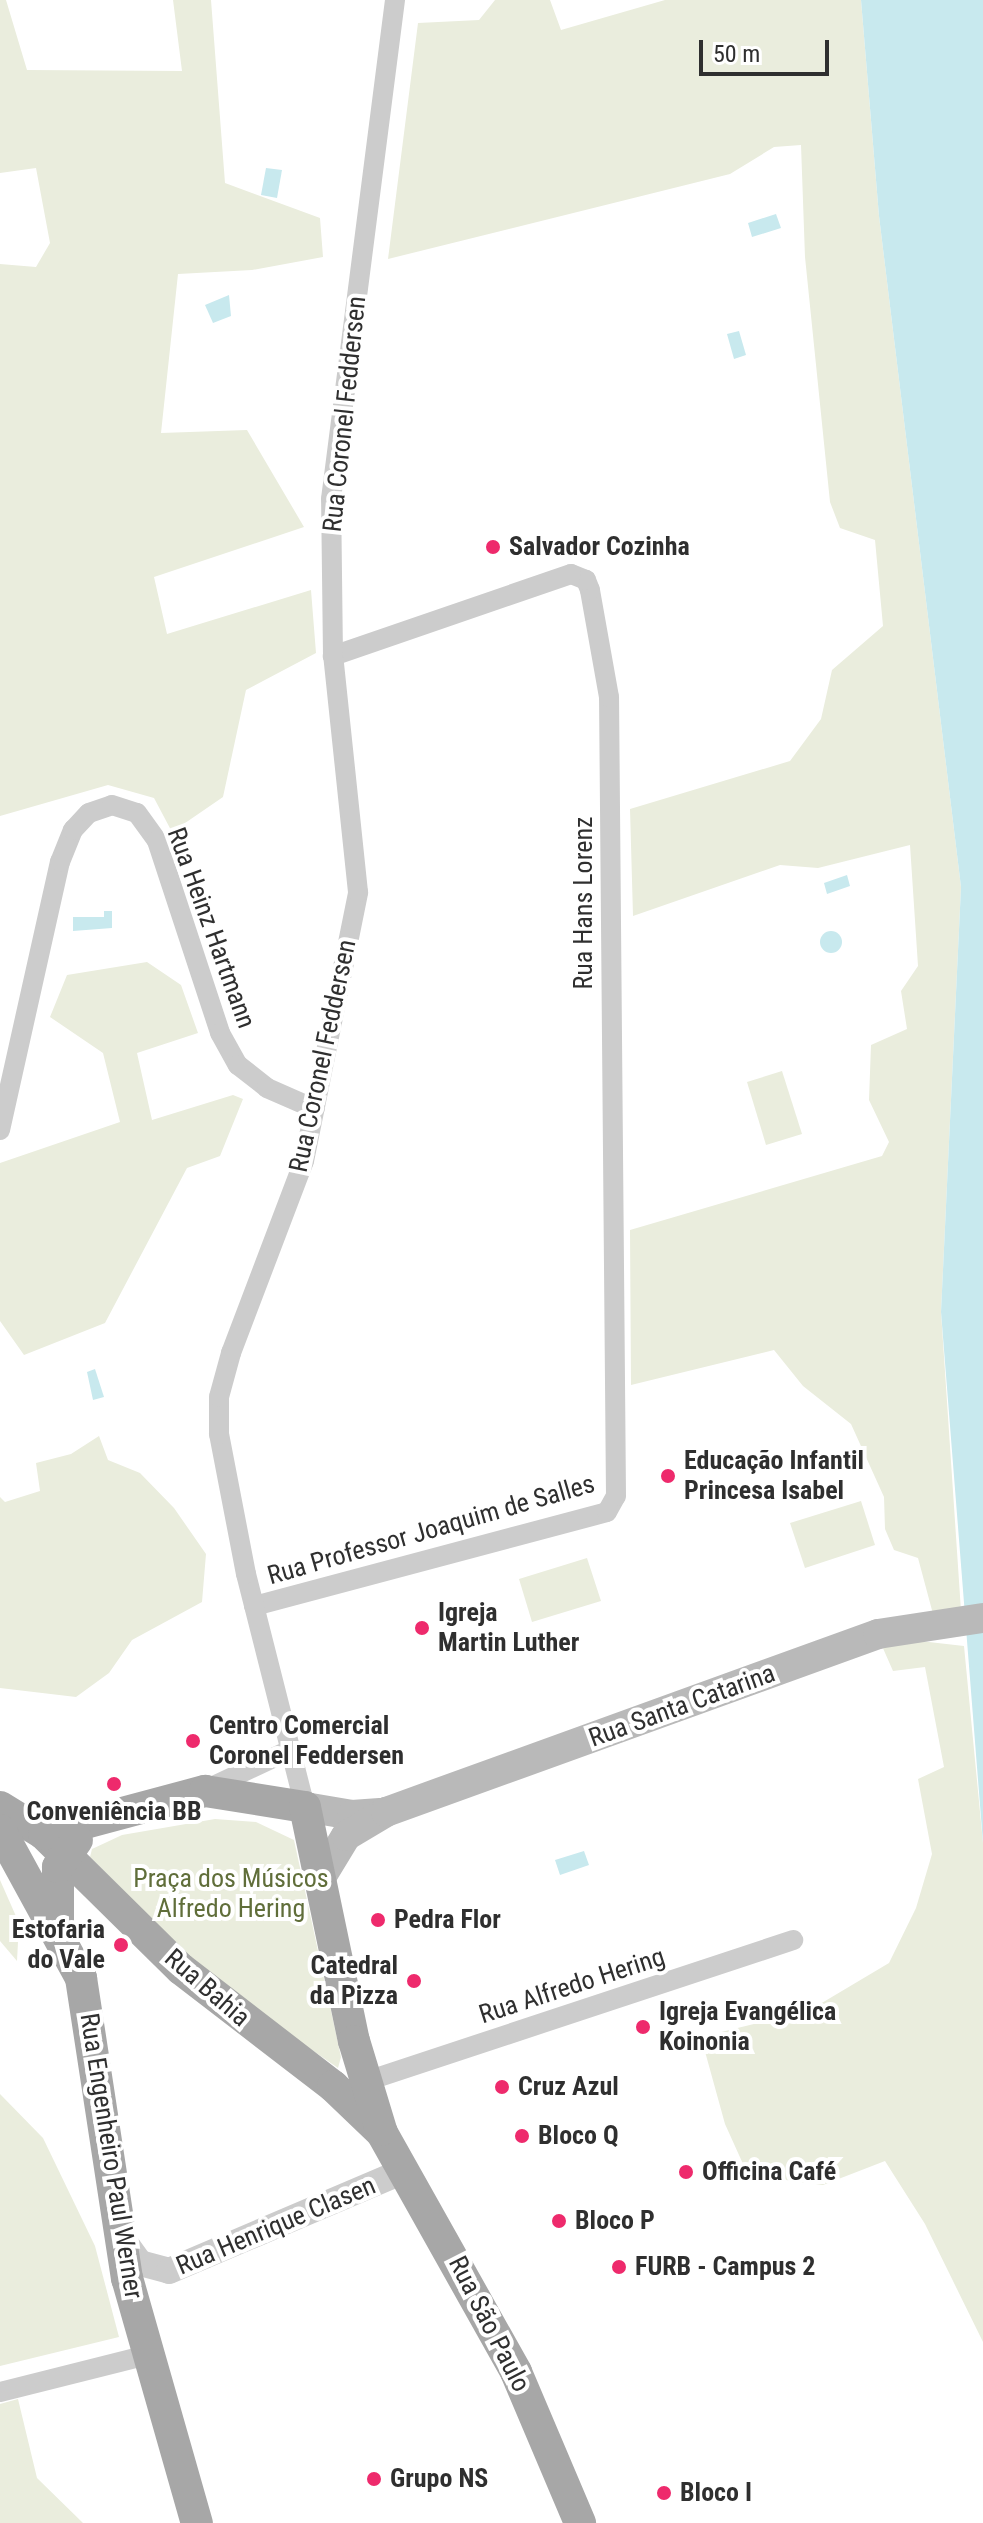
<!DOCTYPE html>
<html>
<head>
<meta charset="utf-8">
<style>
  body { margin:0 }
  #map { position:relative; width:983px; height:2523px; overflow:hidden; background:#fff; font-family:"Roboto Condensed",sans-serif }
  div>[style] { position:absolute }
  .green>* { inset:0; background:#eaeddd }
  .water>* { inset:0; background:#c8e9ee }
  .round { border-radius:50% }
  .minor>* { height:20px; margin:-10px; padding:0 10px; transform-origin:10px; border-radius:10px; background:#ccc }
  .tertiary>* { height:26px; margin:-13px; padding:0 13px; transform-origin:13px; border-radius:13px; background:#ccc }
  .secondary>* { height:30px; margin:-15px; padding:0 15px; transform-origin:15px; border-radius:15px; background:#b9b9b9 }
  .primary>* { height:32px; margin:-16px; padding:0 16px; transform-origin:16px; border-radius:16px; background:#a7a7a7 }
  .dots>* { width:22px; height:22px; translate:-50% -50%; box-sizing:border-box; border:4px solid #fff; border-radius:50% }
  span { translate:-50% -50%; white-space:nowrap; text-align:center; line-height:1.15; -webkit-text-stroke:8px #fff; paint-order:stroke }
  .street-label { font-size:26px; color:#2f2f2f }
  .poi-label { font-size:26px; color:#2f2f2f; font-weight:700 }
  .left { translate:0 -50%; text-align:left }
  .right { translate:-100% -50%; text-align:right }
  .park-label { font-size:26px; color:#606e3a }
  .scale { position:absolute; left:699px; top:40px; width:130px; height:36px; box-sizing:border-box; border:4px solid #2f2f2f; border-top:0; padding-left:10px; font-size:24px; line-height:28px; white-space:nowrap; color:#2f2f2f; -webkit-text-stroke:6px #fff; paint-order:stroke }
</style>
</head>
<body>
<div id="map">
  <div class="green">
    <div style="clip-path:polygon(0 0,6px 0,27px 70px,182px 71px,173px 0,211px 0,225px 183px,320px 218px,323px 257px,252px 270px,178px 274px,161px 433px,247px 430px,304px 527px,154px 577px,167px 634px,311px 590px,316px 653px,246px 690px,223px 797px,172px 832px,154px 798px,108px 785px,0 816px,0 264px,36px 267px,50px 243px,36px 168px,0 173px)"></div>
    <div style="clip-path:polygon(495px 0,550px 0,561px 30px,665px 0,861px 0,879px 216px,961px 887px,941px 1312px,961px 1611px,933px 1614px,918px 1558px,894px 1550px,885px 1529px,884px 1497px,851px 1424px,803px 1386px,774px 1350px,631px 1385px,630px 1230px,882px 1156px,889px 1142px,869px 1100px,871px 1045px,907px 1029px,901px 991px,918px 966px,910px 845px,818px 868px,780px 865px,633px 916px,630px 809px,790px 761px,821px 719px,832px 670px,883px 626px,875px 540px,840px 528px,830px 502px,805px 257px,801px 145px,774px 147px,730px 174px,388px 259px,418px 23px,479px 20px)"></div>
    <div style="clip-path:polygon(147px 962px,181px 985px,198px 1033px,137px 1053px,152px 1120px,233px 1095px,243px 1099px,220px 1156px,187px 1168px,105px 1323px,24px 1355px,0 1321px,0 1163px,120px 1122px,103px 1053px,50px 1017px,67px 975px)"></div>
    <div style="clip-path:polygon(782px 1071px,802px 1134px,766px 1145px,747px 1082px)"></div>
    <div style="clip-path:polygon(99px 1436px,108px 1460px,140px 1473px,174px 1508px,206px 1554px,202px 1602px,132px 1640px,109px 1673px,76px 1697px,0 1688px,0 1497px,5px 1502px,40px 1491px,36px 1463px,71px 1454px)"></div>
    <div style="clip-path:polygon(861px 1501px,875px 1545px,805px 1568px,790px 1523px)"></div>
    <div style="clip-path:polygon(587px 1558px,601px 1601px,532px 1622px,519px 1579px)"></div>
    <div style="clip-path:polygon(920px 1641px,964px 1646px,983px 1843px,983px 2342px,925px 2224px,885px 2161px,823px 2185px,748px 2175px,725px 2124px,701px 2037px,810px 2010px,889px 1963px,916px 1908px,932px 1854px,918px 1779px,944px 1767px,925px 1667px,893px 1671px,882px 1646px)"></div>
    <div style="clip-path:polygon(215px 1819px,256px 1822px,294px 1840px,341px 2057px,338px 2068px,218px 1985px,90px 1857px,92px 1849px,122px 1835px)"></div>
    <div style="clip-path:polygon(0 1880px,19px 1923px,17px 1961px,0 1941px)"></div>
    <div style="clip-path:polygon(0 2094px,43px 2138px,95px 2246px,119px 2337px,0 2366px)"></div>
    <div style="clip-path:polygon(18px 2399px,37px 2478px,83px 2523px,0 2523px,0 2404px)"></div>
  </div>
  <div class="water">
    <div style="clip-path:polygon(861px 0,983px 0,983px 1843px,941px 1312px,961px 887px,879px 216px)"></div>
    <div style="clip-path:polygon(266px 168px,282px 170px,277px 198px,261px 195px)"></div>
    <div style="clip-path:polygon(776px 214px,781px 228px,752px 237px,748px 223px)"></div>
    <div style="clip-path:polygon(229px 295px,231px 316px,213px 323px,205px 305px)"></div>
    <div style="clip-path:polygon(739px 331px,746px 355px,734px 359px,727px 334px)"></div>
    <div style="clip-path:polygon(847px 875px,850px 886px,827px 894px,824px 883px)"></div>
    <div style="clip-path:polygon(104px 911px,112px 911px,112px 928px,73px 931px,73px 917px,104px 917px)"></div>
    <div class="round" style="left:820px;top:931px;width:22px;height:22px"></div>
    <div style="clip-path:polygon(95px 1369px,104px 1397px,93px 1400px,87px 1372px)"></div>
    <div style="clip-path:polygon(584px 1851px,589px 1865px,560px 1875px,555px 1860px)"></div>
  </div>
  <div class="minor">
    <div style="left:0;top:1130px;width:275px;rotate:-77.4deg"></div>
    <div style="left:60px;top:862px;width:35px;rotate:-68deg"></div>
    <div style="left:73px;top:830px;width:23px;rotate:-47deg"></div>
    <div style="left:89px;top:813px;width:24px;rotate:-19deg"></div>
    <div style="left:112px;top:805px;width:26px;rotate:18deg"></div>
    <div style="left:137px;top:813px;width:34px;rotate:54deg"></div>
    <div style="left:157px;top:841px;width:202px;rotate:71.8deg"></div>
    <div style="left:220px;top:1033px;width:37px;rotate:61deg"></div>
    <div style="left:238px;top:1065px;width:37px;rotate:38deg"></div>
    <div style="left:267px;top:1088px;width:52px;rotate:23.6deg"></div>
    <div style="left:254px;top:1606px;width:365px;rotate:-14.9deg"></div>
    <div style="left:607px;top:1512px;width:18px;rotate:-61deg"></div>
    <div style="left:616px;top:1496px;width:799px;rotate:-90.5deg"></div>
    <div style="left:609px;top:697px;width:109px;rotate:-100.1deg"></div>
    <div style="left:590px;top:590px;width:11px;rotate:-112deg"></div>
    <div style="left:586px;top:580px;width:16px;rotate:-158deg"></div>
    <div style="left:571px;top:574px;width:252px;rotate:161deg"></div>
    <div style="left:207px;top:1789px;width:92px;rotate:-25.2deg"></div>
    <div style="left:305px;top:1807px;width:240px;rotate:-104.2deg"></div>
    <div style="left:246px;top:1574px;width:143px;rotate:-100.9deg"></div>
    <div style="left:219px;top:1434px;width:37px;rotate:-90deg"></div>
    <div style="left:219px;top:1397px;width:46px;rotate:-74.7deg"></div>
    <div style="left:231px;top:1353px;width:205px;rotate:-69.2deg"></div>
    <div style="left:304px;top:1161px;width:274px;rotate:-78.6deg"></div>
    <div style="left:358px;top:892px;width:237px;rotate:-96deg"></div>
    <div style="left:333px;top:656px;width:157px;rotate:-90.7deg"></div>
    <div style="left:331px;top:499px;width:503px;rotate:-82.69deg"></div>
    <div style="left:367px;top:2081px;width:449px;rotate:-18.3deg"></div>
    <div style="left:0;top:2392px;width:152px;rotate:-14.1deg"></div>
  </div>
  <div class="tertiary">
    <div style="left:121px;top:2237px;width:32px;rotate:54deg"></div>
    <div style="left:140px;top:2263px;width:30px;rotate:15deg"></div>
    <div style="left:169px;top:2271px;width:255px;rotate:-23.1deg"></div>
  </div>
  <div class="secondary">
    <div style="left:305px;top:1807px;width:48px;rotate:9.7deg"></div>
    <div style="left:352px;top:1815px;width:28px;rotate:-4deg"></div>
    <div style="left:323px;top:1874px;width:44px;rotate:-58.8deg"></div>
    <div style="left:346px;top:1836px;width:47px;rotate:-31deg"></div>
    <div style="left:386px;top:1812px;width:523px;rotate:-19.89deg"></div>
    <div style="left:878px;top:1634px;width:106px;rotate:-8.7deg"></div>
  </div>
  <div class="primary">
    <div style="left:0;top:1807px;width:52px;rotate:31.5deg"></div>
    <div style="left:44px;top:1834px;width:192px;rotate:44.6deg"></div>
    <div style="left:181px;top:1969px;width:192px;rotate:37.6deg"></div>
    <div style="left:333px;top:2086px;width:68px;rotate:43.8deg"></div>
    <div style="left:382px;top:2133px;width:274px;rotate:60.7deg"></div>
    <div style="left:516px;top:2372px;width:164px;rotate:67deg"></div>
    <div style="left:0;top:1830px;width:169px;rotate:61.3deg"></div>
    <div style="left:81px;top:1978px;width:304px;rotate:81.3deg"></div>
    <div style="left:127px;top:2278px;width:255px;rotate:74.1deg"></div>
    <div style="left:44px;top:1834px;width:167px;rotate:-15deg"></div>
    <div style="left:205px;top:1791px;width:101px;rotate:9.1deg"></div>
    <div style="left:305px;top:1807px;width:239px;rotate:78.2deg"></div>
    <div style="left:354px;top:2041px;width:93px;rotate:73.1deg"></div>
    <div style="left:58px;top:1930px;width:63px;rotate:-90deg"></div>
    <div style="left:58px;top:1867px;width:33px;rotate:-55deg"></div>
  </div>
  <div class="dots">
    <div style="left:493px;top:547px;background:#ee2a6c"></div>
    <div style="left:668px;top:1476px;background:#ee2a6c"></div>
    <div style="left:422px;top:1628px;background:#ee2a6c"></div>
    <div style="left:193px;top:1741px;background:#ee2a6c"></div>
    <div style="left:114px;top:1784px;background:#ee2a6c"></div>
    <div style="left:378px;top:1920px;background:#ee2a6c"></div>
    <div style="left:121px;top:1945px;background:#ee2a6c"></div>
    <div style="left:414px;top:1981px;background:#ee2a6c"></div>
    <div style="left:643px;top:2027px;background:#ee2a6c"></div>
    <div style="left:502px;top:2087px;background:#ee2a6c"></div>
    <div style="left:522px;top:2136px;background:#ee2a6c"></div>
    <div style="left:686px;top:2172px;background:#ee2a6c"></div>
    <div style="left:559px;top:2221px;background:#ee2a6c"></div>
    <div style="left:619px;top:2267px;background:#ee2a6c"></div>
    <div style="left:374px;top:2479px;background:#ee2a6c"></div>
    <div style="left:664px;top:2493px;background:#ee2a6c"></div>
  </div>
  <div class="street-label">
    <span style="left:345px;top:414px;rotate:-84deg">Rua Coronel Feddersen</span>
    <span style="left:584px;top:903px;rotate:-90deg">Rua Hans Lorenz</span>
    <span style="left:211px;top:928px;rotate:70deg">Rua Heinz Hartmann</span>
    <span style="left:323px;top:1056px;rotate:-78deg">Rua Coronel Feddersen</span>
    <span style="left:431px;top:1530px;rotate:-16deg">Rua Professor Joaquim de Salles</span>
    <span style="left:682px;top:1706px;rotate:-20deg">Rua Santa Catarina</span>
    <span style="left:572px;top:1986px;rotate:-18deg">Rua Alfredo Hering</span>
    <span style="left:207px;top:1988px;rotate:41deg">Rua Bahia</span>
    <span style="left:111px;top:2156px;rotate:81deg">Rua Engenheiro Paul Werner</span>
    <span style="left:276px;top:2226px;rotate:-23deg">Rua Henrique Clasen</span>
    <span style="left:489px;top:2324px;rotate:63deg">Rua São Paulo</span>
  </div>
  <div class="poi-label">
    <span class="left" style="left:509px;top:547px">Salvador Cozinha</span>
    <span class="left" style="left:684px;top:1476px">Educação Infantil<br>Princesa Isabel</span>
    <span class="left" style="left:438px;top:1628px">Igreja<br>Martin Luther</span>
    <span class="left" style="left:209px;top:1741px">Centro Comercial<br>Coronel Feddersen</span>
    <span style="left:114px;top:1812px">Conveniência BB</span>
    <span class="left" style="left:394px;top:1920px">Pedra Flor</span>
    <span class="right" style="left:105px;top:1945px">Estofaria<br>do Vale</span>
    <span class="right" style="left:398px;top:1981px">Catedral<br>da Pizza</span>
    <span class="left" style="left:659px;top:2027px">Igreja Evangélica<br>Koinonia</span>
    <span class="left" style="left:518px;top:2087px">Cruz Azul</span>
    <span class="left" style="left:538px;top:2136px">Bloco Q</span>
    <span class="left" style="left:702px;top:2172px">Officina Café</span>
    <span class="left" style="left:575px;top:2221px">Bloco P</span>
    <span class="left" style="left:635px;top:2267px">FURB - Campus 2</span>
    <span class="left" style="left:390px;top:2479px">Grupo NS</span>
    <span class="left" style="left:680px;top:2493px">Bloco I</span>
  </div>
  <div class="park-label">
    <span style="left:231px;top:1894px">Praça dos Músicos<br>Alfredo Hering</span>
  </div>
  <div class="scale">50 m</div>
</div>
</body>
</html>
